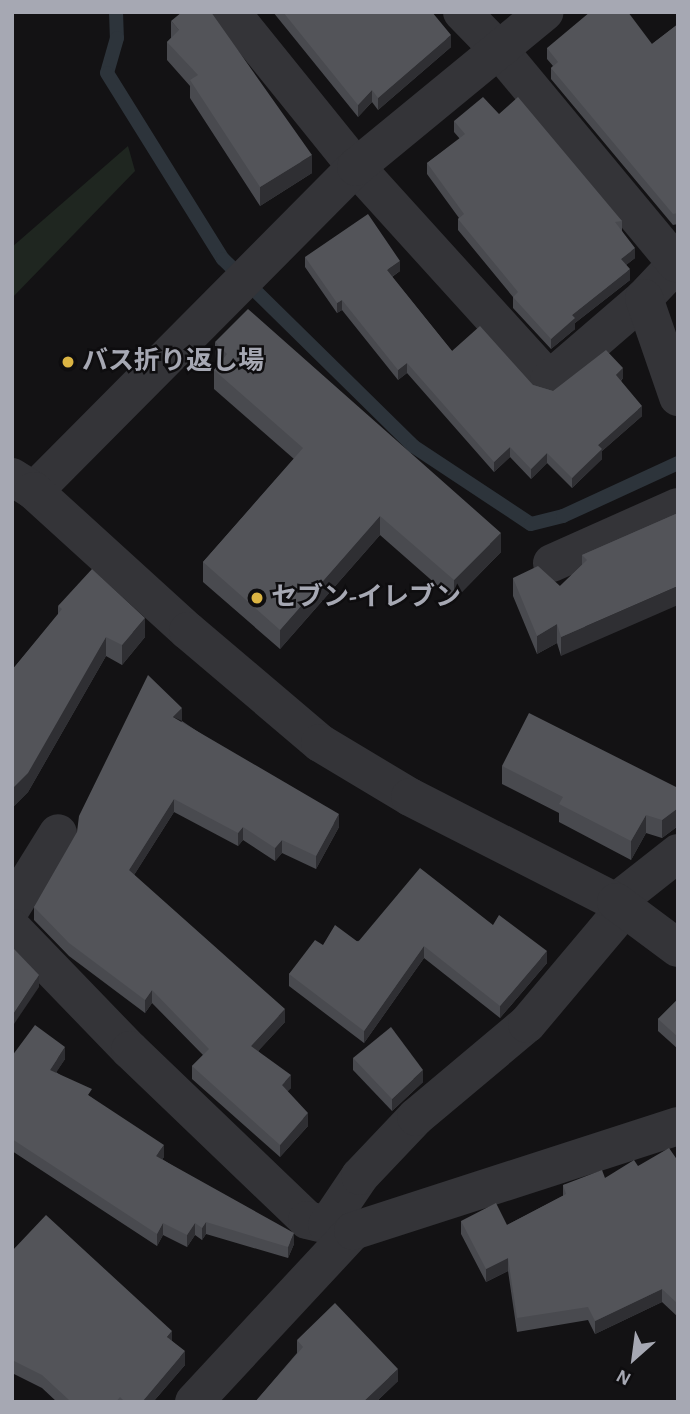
<!DOCTYPE html>
<html>
<head>
<meta charset="utf-8">
<style>
  body { margin:0 }
  #map { position:relative; width:690px; height:1414px; overflow:hidden; background:#131214; font-family:"Alegreya Sans","Noto Sans JP",sans-serif }
  div>[style] { position:absolute }
  .green>* { inset:0; background:#1f2620 }
  .stream>* { height:14px; margin:-7px; padding:0 7px; transform-origin:7px; border-radius:7px; background:#2d343b }
  .minor>* { height:38px; margin:-19px; padding:0 19px; transform-origin:19px; border-radius:19px; background:#343438 }
  .tertiary>* { height:38px; margin:-19px; padding:0 19px; transform-origin:19px; border-radius:19px; background:#343438 }
  .wall>* { inset:0; background:#494a4f }
  .shaded-wall>* { inset:0; background:#2f2f33 }
  .building>* { inset:0; background:#535459 }
  .dots>* { width:19px; height:19px; translate:-50% -50%; box-sizing:border-box; border:4px solid #0e0d0f; border-radius:50% }
  span { translate:-50% -50%; white-space:nowrap; text-align:center; line-height:1.15; -webkit-text-stroke:5px #0e0d0f; paint-order:stroke }
  .poi-label { font-size:26px; color:#a6a8b3; font-weight:700 }
  .left { translate:0 -50%; text-align:left }
  .frame { position:absolute; inset:0; border:14px solid #a6a8b3; pointer-events:none }
  .north { position:absolute; left:599px; top:1323px; width:70px; height:70px; -webkit-text-stroke:5px #0e0d0f; paint-order:stroke; rotate:208deg; font-size:19px; font-weight:700; line-height:28px; text-align:center; color:#a6a8b3 }
  .north::after { content:''; display:block; margin:auto; width:24px; height:32px; background:#a6a8b3; clip-path:polygon(50% 0,100% 100%,50% 72%,0 100%) }
</style>
</head>
<body>
<div id="map">
  <div class="green">
    <div style="clip-path:polygon(128px 146px,135px 171px,12px 298px,12px 247px)"></div>
  </div>
  <div class="stream">
    <div style="left:116px;top:12px;width:26px;rotate:88deg"></div>
    <div style="left:117px;top:38px;width:36px;rotate:106deg"></div>
    <div style="left:107px;top:73px;width:219px;rotate:58.1deg"></div>
    <div style="left:223px;top:259px;width:267px;rotate:44.5deg"></div>
    <div style="left:413px;top:446px;width:141px;rotate:33.5deg"></div>
    <div style="left:531px;top:524px;width:33px;rotate:-14deg"></div>
    <div style="left:563px;top:516px;width:127px;rotate:-24.7deg"></div>
  </div>
  <div class="minor">
    <div style="left:231px;top:12px;width:199px;rotate:51.1deg"></div>
    <div style="left:356px;top:167px;width:287px;rotate:47.8deg"></div>
    <div style="left:549px;top:380px;width:125px;rotate:-40.8deg"></div>
    <div style="left:644px;top:298px;width:50px;rotate:-46.6deg"></div>
    <div style="left:462px;top:12px;width:53px;rotate:45.8deg"></div>
    <div style="left:499px;top:50px;width:277px;rotate:50.3deg"></div>
    <div style="left:644px;top:298px;width:105px;rotate:71deg"></div>
    <div style="left:34px;top:491px;width:457px;rotate:-45.2deg"></div>
    <div style="left:356px;top:167px;width:244px;rotate:-39.4deg"></div>
    <div style="left:552px;top:563px;width:138px;rotate:-24deg"></div>
    <div style="left:616px;top:902px;width:79px;rotate:-38.3deg"></div>
    <div style="left:12px;top:907px;width:87px;rotate:-58.1deg"></div>
    <div style="left:12px;top:928px;width:170px;rotate:46deg"></div>
    <div style="left:130px;top:1050px;width:245px;rotate:43.8deg"></div>
    <div style="left:307px;top:1220px;width:47px;rotate:13.4deg"></div>
    <div style="left:327px;top:1225px;width:59px;rotate:-56deg"></div>
    <div style="left:360px;top:1176px;width:81px;rotate:-46.5deg"></div>
    <div style="left:416px;top:1117px;width:145px;rotate:-40deg"></div>
    <div style="left:527px;top:1024px;width:150px;rotate:-49.9deg"></div>
    <div style="left:194px;top:1402px;width:233px;rotate:-47.1deg"></div>
    <div style="left:353px;top:1231px;width:342px;rotate:-17.9deg"></div>
  </div>
  <div class="tertiary">
    <div style="left:12px;top:477px;width:26px;rotate:32deg"></div>
    <div style="left:34px;top:491px;width:208px;rotate:42.3deg"></div>
    <div style="left:188px;top:631px;width:173px;rotate:40.3deg"></div>
    <div style="left:320px;top:743px;width:105px;rotate:31deg"></div>
    <div style="left:410px;top:797px;width:231px;rotate:27deg"></div>
    <div style="left:616px;top:902px;width:77px;rotate:36.6deg"></div>
  </div>
  <div class="wall">
    <div style="clip-path:polygon(273px 12px,432px 12px,451px 47px,378px 110px,372px 102px,358px 117px)"></div>
    <div style="clip-path:polygon(171px 21px,312px 173px,260px 206px,190px 98px,190px 86px,167px 60px,167px 42px,171px 38px)"></div>
    <div style="clip-path:polygon(678px 24px,678px 224px,673px 225px,551px 79px,551px 68px,553px 66px,547px 59px,547px 48px,652px 44px)"></div>
    <div style="clip-path:polygon(499px 114px,622px 221px,622px 231px,635px 258px,626px 265px,630px 280px,575px 323px,575px 329px,551px 349px,513px 308px,513px 297px,458px 230px,458px 219px,459px 218px,427px 174px,427px 163px,460px 139px,454px 132px,454px 121px)"></div>
    <div style="clip-path:polygon(305px 257px,400px 271px,392px 277px,452px 351px,533px 385px,553px 391px,623px 378px,621px 381px,642px 416px,602px 451px,602px 459px,572px 488px,547px 463px,531px 479px,510px 457px,494px 472px,407px 373px,398px 380px,342px 310px,337px 313px,305px 267px)"></div>
    <div style="clip-path:polygon(215px 342px,501px 552px,454px 600px,380px 535px,280px 649px,203px 582px,203px 562px,294px 459px,214px 389px,214px 370px,218px 365px,215px 361px)"></div>
    <div style="clip-path:polygon(678px 513px,561px 656px,557px 643px,537px 654px,513px 596px,513px 578px,560px 586px,582px 565px,582px 555px)"></div>
    <div style="clip-path:polygon(58px 606px,145px 637px,122px 665px,106px 656px,28px 792px,12px 808px,12px 670px,58px 615px)"></div>
    <div style="clip-path:polygon(182px 721px,339px 827px,316px 869px,282px 853px,275px 861px,243px 840px,238px 846px,174px 812px,134px 875px,285px 1022px,258px 1051px,291px 1088px,287px 1091px,308px 1126px,280px 1157px,192px 1079px,192px 1066px,203px 1055px,152px 1003px,145px 1013px,69px 956px,34px 920px,34px 907px)"></div>
    <div style="clip-path:polygon(502px 766px,678px 788px,678px 826px,662px 838px,646px 833px,631px 860px,559px 822px,559px 813px,502px 784px)"></div>
    <div style="clip-path:polygon(493px 925px,547px 963px,500px 1018px,424px 958px,364px 1043px,289px 986px,289px 974px,323px 945px)"></div>
    <div style="clip-path:polygon(678px 999px,678px 1049px,658px 1031px,658px 1019px)"></div>
    <div style="clip-path:polygon(12px 1056px,65px 1059px,56px 1072px,92px 1098px,164px 1157px,162px 1159px,294px 1244px,288px 1258px,206px 1234px,202px 1240px,195px 1235px,187px 1247px,163px 1235px,157px 1246px,12px 1151px)"></div>
    <div style="clip-path:polygon(353px 1058px,423px 1082px,392px 1111px,353px 1070px)"></div>
    <div style="clip-path:polygon(678px 1161px,678px 1317px,662px 1302px,595px 1334px,588px 1320px,517px 1332px,508px 1271px,486px 1282px,461px 1234px,461px 1221px,507px 1225px,563px 1196px,563px 1185px,605px 1178px,638px 1166px)"></div>
    <div style="clip-path:polygon(12px 1251px,172px 1341px,185px 1365px,153px 1402px,57px 1402px,42px 1388px,12px 1373px)"></div>
    <div style="clip-path:polygon(297px 1340px,398px 1381px,376px 1402px,255px 1402px,297px 1353px)"></div>
  </div>
  <div class="shaded-wall">
    <div style="clip-path:polygon(451px 35px,451px 47px,378px 110px,378px 98px)"></div>
    <div style="clip-path:polygon(372px 90px,372px 102px,358px 117px,358px 105px)"></div>
    <div style="clip-path:polygon(312px 155px,312px 173px,260px 206px,260px 187px)"></div>
    <div style="clip-path:polygon(635px 248px,635px 258px,621px 269px,621px 259px)"></div>
    <div style="clip-path:polygon(400px 261px,400px 271px,387px 280px,387px 270px)"></div>
    <div style="clip-path:polygon(630px 269px,630px 280px,575px 323px,575px 329px,551px 349px,551px 339px,572px 315px)"></div>
    <div style="clip-path:polygon(342px 300px,342px 310px,337px 313px,337px 303px)"></div>
    <div style="clip-path:polygon(407px 363px,407px 373px,398px 380px,398px 370px)"></div>
    <div style="clip-path:polygon(623px 368px,623px 378px,616px 385px,616px 375px)"></div>
    <div style="clip-path:polygon(642px 406px,642px 416px,602px 451px,602px 459px,572px 488px,572px 478px,598px 445px)"></div>
    <div style="clip-path:polygon(510px 447px,510px 457px,494px 472px,494px 462px)"></div>
    <div style="clip-path:polygon(547px 453px,547px 463px,531px 479px,531px 469px)"></div>
    <div style="clip-path:polygon(380px 516px,380px 535px,280px 649px,280px 630px)"></div>
    <div style="clip-path:polygon(501px 533px,501px 552px,454px 600px,454px 580px)"></div>
    <div style="clip-path:polygon(678px 586px,678px 605px,561px 656px,561px 637px)"></div>
    <div style="clip-path:polygon(145px 618px,145px 637px,122px 665px,122px 645px)"></div>
    <div style="clip-path:polygon(557px 624px,557px 643px,537px 654px,537px 636px)"></div>
    <div style="clip-path:polygon(106px 637px,106px 656px,28px 792px,12px 808px,12px 789px)"></div>
    <div style="clip-path:polygon(182px 708px,182px 721px,173px 717px)"></div>
    <div style="clip-path:polygon(174px 799px,174px 812px,129px 883px,129px 870px)"></div>
    <div style="clip-path:polygon(678px 808px,678px 826px,662px 838px,662px 820px)"></div>
    <div style="clip-path:polygon(339px 814px,339px 827px,316px 869px,316px 856px)"></div>
    <div style="clip-path:polygon(646px 815px,646px 833px,631px 860px,631px 841px)"></div>
    <div style="clip-path:polygon(243px 827px,243px 840px,238px 846px,238px 833px)"></div>
    <div style="clip-path:polygon(282px 840px,282px 853px,275px 861px,275px 848px)"></div>
    <div style="clip-path:polygon(424px 946px,424px 958px,364px 1043px,364px 1031px)"></div>
    <div style="clip-path:polygon(547px 951px,547px 963px,500px 1018px,500px 1006px)"></div>
    <div style="clip-path:polygon(39px 975px,39px 987px,12px 1027px,12px 1016px)"></div>
    <div style="clip-path:polygon(152px 990px,152px 1003px,145px 1013px,145px 1000px)"></div>
    <div style="clip-path:polygon(285px 1009px,285px 1022px,251px 1059px,251px 1046px)"></div>
    <div style="clip-path:polygon(65px 1047px,65px 1059px,50px 1082px,50px 1070px)"></div>
    <div style="clip-path:polygon(423px 1070px,423px 1082px,392px 1111px,392px 1099px)"></div>
    <div style="clip-path:polygon(291px 1075px,291px 1088px,282px 1098px,282px 1085px)"></div>
    <div style="clip-path:polygon(308px 1113px,308px 1126px,280px 1157px,280px 1145px)"></div>
    <div style="clip-path:polygon(164px 1145px,164px 1157px,156px 1168px,156px 1156px)"></div>
    <div style="clip-path:polygon(206px 1222px,206px 1234px,202px 1240px,202px 1228px)"></div>
    <div style="clip-path:polygon(163px 1223px,163px 1235px,157px 1246px,157px 1234px)"></div>
    <div style="clip-path:polygon(195px 1223px,195px 1235px,187px 1247px,187px 1235px)"></div>
    <div style="clip-path:polygon(294px 1233px,294px 1244px,288px 1258px,288px 1247px)"></div>
    <div style="clip-path:polygon(508px 1258px,508px 1271px,486px 1282px,486px 1269px)"></div>
    <div style="clip-path:polygon(662px 1289px,662px 1302px,595px 1334px,595px 1321px)"></div>
    <div style="clip-path:polygon(172px 1331px,172px 1344px,167px 1337px)"></div>
    <div style="clip-path:polygon(185px 1351px,185px 1365px,153px 1402px,142px 1402px)"></div>
    <div style="clip-path:polygon(398px 1369px,398px 1381px,376px 1402px,363px 1402px)"></div>
  </div>
  <div class="building">
    <div style="clip-path:polygon(182px 12px,211px 12px,312px 155px,260px 187px,190px 80px,198px 75px,167px 42px,179px 30px,171px 21px)"></div>
    <div style="clip-path:polygon(283px 12px,432px 12px,451px 35px,378px 98px,372px 90px,358px 105px)"></div>
    <div style="clip-path:polygon(590px 12px,628px 12px,652px 44px,678px 24px,678px 213px,673px 214px,551px 68px,558px 62px,547px 48px)"></div>
    <div style="clip-path:polygon(483px 97px,499px 114px,518px 97px,622px 221px,615px 222px,635px 248px,621px 259px,630px 269px,572px 315px,575px 318px,551px 339px,513px 297px,518px 292px,458px 219px,464px 214px,427px 163px,465px 134px,454px 121px)"></div>
    <div style="clip-path:polygon(368px 214px,400px 261px,387px 270px,452px 351px,480px 326px,533px 385px,553px 391px,606px 350px,623px 368px,616px 375px,642px 406px,598px 445px,602px 449px,572px 478px,547px 453px,531px 469px,510px 447px,494px 462px,407px 363px,398px 370px,342px 300px,337px 303px,305px 257px)"></div>
    <div style="clip-path:polygon(248px 309px,501px 533px,454px 580px,380px 516px,280px 630px,203px 562px,303px 448px,214px 370px,227px 354px,215px 342px)"></div>
    <div style="clip-path:polygon(678px 513px,678px 586px,561px 637px,557px 624px,537px 636px,513px 578px,538px 566px,560px 586px,587px 560px,582px 555px)"></div>
    <div style="clip-path:polygon(92px 569px,145px 618px,122px 645px,106px 637px,28px 773px,12px 789px,12px 670px,62px 609px,58px 606px)"></div>
    <div style="clip-path:polygon(148px 675px,182px 708px,173px 717px,339px 814px,316px 856px,282px 840px,275px 848px,243px 827px,238px 833px,174px 799px,129px 870px,285px 1009px,251px 1046px,291px 1075px,282px 1085px,308px 1113px,280px 1145px,192px 1066px,209px 1049px,152px 990px,145px 1000px,69px 943px,34px 907px,77px 832px,79px 816px)"></div>
    <div style="clip-path:polygon(529px 713px,678px 788px,678px 808px,662px 820px,646px 815px,631px 841px,559px 804px,563px 797px,502px 766px)"></div>
    <div style="clip-path:polygon(420px 868px,493px 925px,499px 915px,547px 951px,500px 1006px,424px 946px,364px 1031px,289px 974px,315px 940px,323px 945px,335px 925px,358px 942px)"></div>
    <div style="clip-path:polygon(14px 949px,39px 975px,12px 1016px,12px 952px)"></div>
    <div style="clip-path:polygon(678px 999px,678px 1037px,658px 1019px)"></div>
    <div style="clip-path:polygon(35px 1025px,65px 1047px,50px 1070px,92px 1089px,88px 1095px,164px 1145px,156px 1156px,294px 1233px,288px 1247px,206px 1222px,202px 1228px,195px 1223px,187px 1235px,163px 1223px,157px 1234px,12px 1139px,12px 1056px)"></div>
    <div style="clip-path:polygon(391px 1027px,423px 1070px,392px 1099px,353px 1058px)"></div>
    <div style="clip-path:polygon(669px 1148px,678px 1161px,678px 1304px,662px 1289px,595px 1321px,588px 1307px,517px 1318px,508px 1258px,486px 1269px,461px 1221px,496px 1203px,507px 1225px,566px 1194px,563px 1185px,602px 1170px,605px 1178px,634px 1160px,638px 1166px)"></div>
    <div style="clip-path:polygon(46px 1215px,172px 1331px,167px 1337px,185px 1351px,142px 1402px,125px 1402px,120px 1397px,116px 1402px,68px 1402px,69px 1400px,42px 1375px,12px 1360px,12px 1251px)"></div>
    <div style="clip-path:polygon(335px 1303px,398px 1369px,363px 1402px,255px 1402px,303px 1347px,297px 1340px)"></div>
  </div>
  <div class="dots">
    <div style="left:68px;top:362px;background:#dbb443"></div>
    <div style="left:257px;top:598px;background:#dbb443"></div>
  </div>
  <div class="poi-label">
    <span class="left" style="left:82px;top:362px">バス折り返し場</span>
    <span class="left" style="left:271px;top:598px">セブン-イレブン</span>
  </div>
  <div class="frame"></div>
  <div class="north">N</div>
</div>
</body>
</html>
